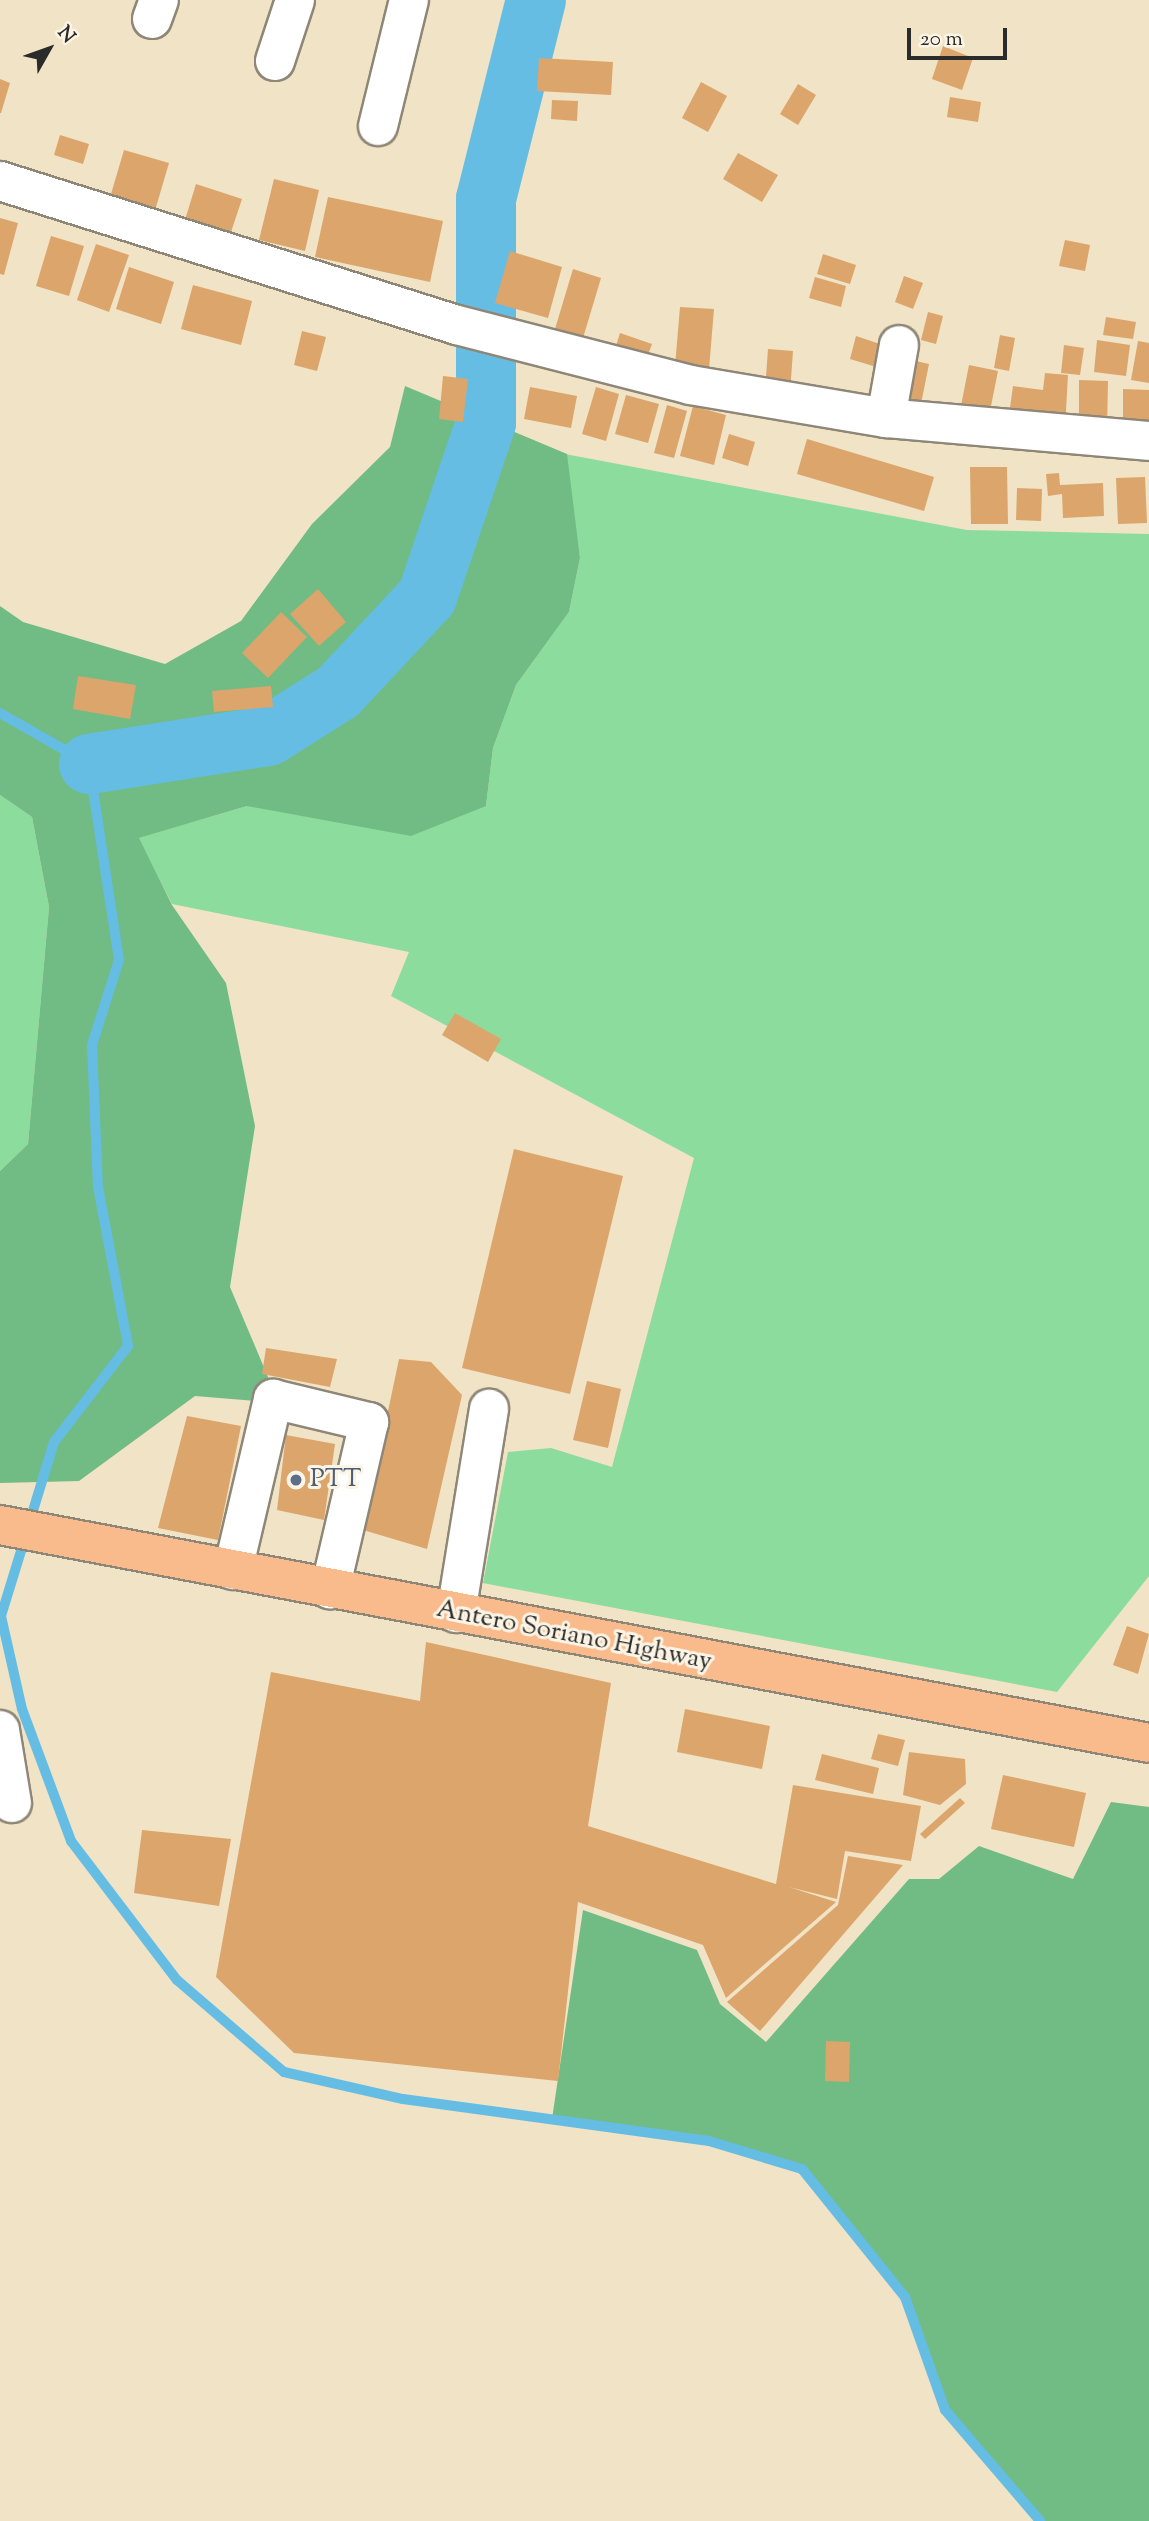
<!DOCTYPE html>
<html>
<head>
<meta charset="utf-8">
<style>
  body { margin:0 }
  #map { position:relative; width:1149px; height:2521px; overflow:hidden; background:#f1e3c5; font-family:"Sorts Mill Goudy",serif }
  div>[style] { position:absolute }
  .green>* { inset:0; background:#8cdd9d }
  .forest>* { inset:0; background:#71bc84 }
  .stream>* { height:10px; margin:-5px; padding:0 5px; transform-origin:5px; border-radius:5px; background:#66bde3 }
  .river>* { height:60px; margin:-30px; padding:0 30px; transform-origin:30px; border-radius:30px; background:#66bde3 }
  .building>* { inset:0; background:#dba56c }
  .roads { filter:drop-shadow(2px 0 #8e8778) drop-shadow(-2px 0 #8e8778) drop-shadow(0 2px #8e8778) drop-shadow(0 -2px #8e8778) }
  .minor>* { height:38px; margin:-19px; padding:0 19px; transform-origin:19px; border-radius:19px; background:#fff }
  .major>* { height:38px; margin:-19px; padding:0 19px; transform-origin:19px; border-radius:19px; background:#fabb8c }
  .dots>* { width:19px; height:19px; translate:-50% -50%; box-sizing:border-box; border:4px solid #fcf5e5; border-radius:50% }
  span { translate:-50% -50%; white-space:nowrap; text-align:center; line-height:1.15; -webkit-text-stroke:6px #fcf5e5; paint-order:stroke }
  .service-label { font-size:26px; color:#4e5e75 }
  .left { translate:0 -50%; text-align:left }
  .street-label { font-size:26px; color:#2b2b2b }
  .north { position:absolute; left:14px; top:14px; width:70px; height:70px; -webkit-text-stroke:5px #fcf5e5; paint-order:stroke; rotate:50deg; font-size:19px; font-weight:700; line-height:28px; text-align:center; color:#2b2b2b }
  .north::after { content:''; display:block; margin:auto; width:24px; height:32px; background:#2b2b2b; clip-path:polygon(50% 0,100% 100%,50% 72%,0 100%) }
  .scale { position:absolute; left:907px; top:28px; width:100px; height:32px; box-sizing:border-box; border:4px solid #2b2b2b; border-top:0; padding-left:9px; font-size:21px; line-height:24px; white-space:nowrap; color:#2b2b2b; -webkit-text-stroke:5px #fcf5e5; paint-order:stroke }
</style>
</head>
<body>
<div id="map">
  <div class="green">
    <div style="clip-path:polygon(565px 454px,967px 530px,1149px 534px,1149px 1576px,1057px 1692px,483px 1583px,508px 1452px,551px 1448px,612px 1467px,694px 1158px,391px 996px,409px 952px,172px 904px,138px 838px,247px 806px,486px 806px,493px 748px,516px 685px,569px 612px,580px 558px)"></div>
    <div style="clip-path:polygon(0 795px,32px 817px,49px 907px,28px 1144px,0 1171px)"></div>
  </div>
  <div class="forest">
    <div style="clip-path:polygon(405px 386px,567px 454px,580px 558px,569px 612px,516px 685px,493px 748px,486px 806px,411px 836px,247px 806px,139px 838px,172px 905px,226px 983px,255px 1126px,230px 1287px,279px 1403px,195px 1396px,79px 1481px,0 1483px,0 1171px,28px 1144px,49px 907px,32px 817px,0 795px,0 606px,23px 622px,165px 664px,241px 621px,312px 524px,390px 447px)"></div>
    <div style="clip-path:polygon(1111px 1802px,1149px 1807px,1149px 2521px,1040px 2521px,945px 2410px,905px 2297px,802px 2169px,709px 2141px,552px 2119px,583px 1910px,697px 1950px,720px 2004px,766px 2042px,909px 1879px,939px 1879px,979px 1846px,1073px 1879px)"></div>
  </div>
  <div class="stream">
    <div style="left:0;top:713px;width:103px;rotate:29.8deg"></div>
    <div style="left:89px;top:764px;width:198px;rotate:81.3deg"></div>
    <div style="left:119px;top:960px;width:89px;rotate:107.6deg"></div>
    <div style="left:92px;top:1045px;width:142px;rotate:87.6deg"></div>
    <div style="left:98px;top:1187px;width:162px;rotate:79.3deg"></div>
    <div style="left:128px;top:1346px;width:121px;rotate:127.6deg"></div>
    <div style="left:54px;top:1442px;width:86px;rotate:107deg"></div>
    <div style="left:25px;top:1538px;width:82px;rotate:107.1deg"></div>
    <div style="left:1px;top:1616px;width:95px;rotate:77.3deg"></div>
    <div style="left:22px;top:1709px;width:141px;rotate:69.6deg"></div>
    <div style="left:71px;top:1841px;width:175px;rotate:52.7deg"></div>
    <div style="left:177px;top:1980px;width:141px;rotate:40.7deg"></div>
    <div style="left:284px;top:2072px;width:122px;rotate:12.8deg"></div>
    <div style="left:403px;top:2099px;width:309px;rotate:7.8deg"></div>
    <div style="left:709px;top:2141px;width:97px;rotate:16.8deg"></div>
    <div style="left:802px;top:2169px;width:164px;rotate:51.2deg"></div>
    <div style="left:905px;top:2297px;width:120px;rotate:70.5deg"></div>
    <div style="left:945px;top:2410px;width:146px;rotate:49.4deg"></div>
  </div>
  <div class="river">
    <div style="left:89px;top:764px;width:181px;rotate:-8.9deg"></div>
    <div style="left:268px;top:736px;width:83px;rotate:-32.2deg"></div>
    <div style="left:338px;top:692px;width:130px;rotate:-46.9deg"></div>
    <div style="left:427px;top:597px;width:184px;rotate:-71.3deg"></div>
    <div style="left:486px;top:423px;width:224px;rotate:-90deg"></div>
    <div style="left:486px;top:199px;width:205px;rotate:-75.9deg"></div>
  </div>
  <div class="building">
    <div style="clip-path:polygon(943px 46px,973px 58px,962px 90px,932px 79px)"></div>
    <div style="clip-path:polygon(539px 58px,613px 62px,611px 95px,537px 91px)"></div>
    <div style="clip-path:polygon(0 79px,10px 83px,1px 113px,0 113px)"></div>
    <div style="clip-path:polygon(701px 82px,727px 96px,708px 132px,682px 118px)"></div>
    <div style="clip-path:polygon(798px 84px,816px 95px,798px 125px,780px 114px)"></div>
    <div style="clip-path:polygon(950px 97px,981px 102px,978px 122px,947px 117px)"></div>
    <div style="clip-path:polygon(552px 100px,578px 101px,577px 121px,551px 119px)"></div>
    <div style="clip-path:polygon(60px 135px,89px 144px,83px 164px,54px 155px)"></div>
    <div style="clip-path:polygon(124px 150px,169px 163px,151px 224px,106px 211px)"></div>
    <div style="clip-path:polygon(738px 153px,778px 175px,762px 202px,723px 179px)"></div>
    <div style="clip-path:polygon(274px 179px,319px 190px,305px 251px,259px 240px)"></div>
    <div style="clip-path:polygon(196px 184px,242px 199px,230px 235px,185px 220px)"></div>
    <div style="clip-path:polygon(328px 197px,443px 221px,430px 282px,315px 257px)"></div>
    <div style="clip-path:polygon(0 218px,18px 223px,4px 275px,0 274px)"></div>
    <div style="clip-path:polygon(51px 236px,84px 246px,69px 296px,36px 286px)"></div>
    <div style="clip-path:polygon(1065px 240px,1090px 245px,1085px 271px,1059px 266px)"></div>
    <div style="clip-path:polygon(96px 244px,129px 255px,109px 312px,77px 300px)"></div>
    <div style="clip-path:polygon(510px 251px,562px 267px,548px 318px,495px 303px)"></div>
    <div style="clip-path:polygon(823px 254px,856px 265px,850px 284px,817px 274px)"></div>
    <div style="clip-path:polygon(129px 267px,174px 282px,161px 324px,116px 309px)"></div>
    <div style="clip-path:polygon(573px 269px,601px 278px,583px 338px,555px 329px)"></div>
    <div style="clip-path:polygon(904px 276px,923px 283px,913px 309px,895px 302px)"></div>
    <div style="clip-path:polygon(815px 277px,846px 286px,841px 307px,809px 298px)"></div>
    <div style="clip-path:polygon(193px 285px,252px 301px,241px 345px,181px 329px)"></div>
    <div style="clip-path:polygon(680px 307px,714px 309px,709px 369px,675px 366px)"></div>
    <div style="clip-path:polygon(928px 312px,943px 316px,936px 344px,921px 340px)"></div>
    <div style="clip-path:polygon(1106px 317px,1136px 322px,1133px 339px,1103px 335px)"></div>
    <div style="clip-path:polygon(302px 331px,326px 337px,317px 371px,294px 365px)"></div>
    <div style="clip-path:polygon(620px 333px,652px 344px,646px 360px,615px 349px)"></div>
    <div style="clip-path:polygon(1000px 335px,1015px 338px,1009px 371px,994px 368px)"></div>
    <div style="clip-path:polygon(856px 336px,889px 347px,883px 369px,850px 359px)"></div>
    <div style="clip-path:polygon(1097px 340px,1130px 345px,1126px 376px,1094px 372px)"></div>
    <div style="clip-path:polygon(1138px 341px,1149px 343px,1149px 383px,1131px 380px)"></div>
    <div style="clip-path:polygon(1064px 345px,1084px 348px,1080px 375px,1061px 373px)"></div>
    <div style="clip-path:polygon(768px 349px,793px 351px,790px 393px,765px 391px)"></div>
    <div style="clip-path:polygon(902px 358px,929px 364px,919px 414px,892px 409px)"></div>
    <div style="clip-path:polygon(969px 365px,998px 371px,988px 421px,959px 416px)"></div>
    <div style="clip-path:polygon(1045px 373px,1068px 375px,1065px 428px,1008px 422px,1013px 386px,1043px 390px)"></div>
    <div style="clip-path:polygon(443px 376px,468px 379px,463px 422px,439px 419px)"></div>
    <div style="clip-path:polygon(1079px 380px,1108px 381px,1107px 429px,1079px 428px)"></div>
    <div style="clip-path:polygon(530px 387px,577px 396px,571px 428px,524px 419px)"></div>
    <div style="clip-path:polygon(596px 387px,619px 394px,606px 441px,582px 434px)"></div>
    <div style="clip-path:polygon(1123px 389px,1149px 390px,1149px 431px,1123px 431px)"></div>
    <div style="clip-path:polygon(626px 395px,659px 404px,648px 443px,615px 434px)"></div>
    <div style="clip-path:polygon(667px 405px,687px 411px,674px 458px,654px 453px)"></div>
    <div style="clip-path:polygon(693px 406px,726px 415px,714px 465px,680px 456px)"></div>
    <div style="clip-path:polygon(729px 434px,755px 442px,748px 466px,722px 458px)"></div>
    <div style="clip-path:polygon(807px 439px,934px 477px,924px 511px,797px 474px)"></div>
    <div style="clip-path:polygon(970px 467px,1007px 467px,1008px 524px,971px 524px)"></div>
    <div style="clip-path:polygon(1059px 473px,1060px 485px,1103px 483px,1104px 516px,1063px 518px,1062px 494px,1048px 496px,1046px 474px)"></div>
    <div style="clip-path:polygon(1145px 477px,1147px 523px,1118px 524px,1116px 478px)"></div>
    <div style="clip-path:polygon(1017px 488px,1042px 489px,1041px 521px,1016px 520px)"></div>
    <div style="clip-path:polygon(318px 589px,346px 622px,319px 646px,290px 614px)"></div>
    <div style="clip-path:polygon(281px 612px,307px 637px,268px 678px,242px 653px)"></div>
    <div style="clip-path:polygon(78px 676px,136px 685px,130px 719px,73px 709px)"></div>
    <div style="clip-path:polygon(271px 686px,273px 707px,214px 712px,212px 691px)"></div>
    <div style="clip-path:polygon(455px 1013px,501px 1039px,488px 1062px,442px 1035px)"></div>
    <div style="clip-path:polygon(514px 1149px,623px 1176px,570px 1394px,462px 1368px)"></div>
    <div style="clip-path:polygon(266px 1348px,337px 1359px,330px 1387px,262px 1374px)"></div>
    <div style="clip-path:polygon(399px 1359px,431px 1362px,462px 1395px,427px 1549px,363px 1530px)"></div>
    <div style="clip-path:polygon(587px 1381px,621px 1389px,608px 1448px,573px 1440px)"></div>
    <div style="clip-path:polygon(187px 1416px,241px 1426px,218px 1540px,158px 1528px)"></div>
    <div style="clip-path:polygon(286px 1435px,335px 1444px,324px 1520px,277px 1510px)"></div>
    <div style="clip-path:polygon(1127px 1626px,1149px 1634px,1138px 1674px,1113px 1665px)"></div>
    <div style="clip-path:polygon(426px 1642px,611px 1683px,588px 1826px,776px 1884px,793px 1785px,921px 1806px,911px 1861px,845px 1851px,837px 1899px,789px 1887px,836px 1902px,726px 1998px,703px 1945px,578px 1902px,558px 2081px,294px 2053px,216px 1977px,271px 1672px,420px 1701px)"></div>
    <div style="clip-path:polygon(685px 1709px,770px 1726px,762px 1769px,677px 1752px)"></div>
    <div style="clip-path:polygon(878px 1734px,905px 1740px,898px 1766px,871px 1759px)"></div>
    <div style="clip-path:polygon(909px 1752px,965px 1759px,966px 1784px,940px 1805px,903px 1795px)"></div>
    <div style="clip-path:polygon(822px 1754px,879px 1768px,873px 1794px,815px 1780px)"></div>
    <div style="clip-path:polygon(1003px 1775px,1086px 1793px,1074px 1847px,991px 1829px)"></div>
    <div style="clip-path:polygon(960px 1798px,965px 1803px,925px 1839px,920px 1834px)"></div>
    <div style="clip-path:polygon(142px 1830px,231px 1839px,219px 1906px,134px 1893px)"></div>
    <div style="clip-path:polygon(848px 1856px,903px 1865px,760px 2031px,727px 2002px,838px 1905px)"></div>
    <div style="clip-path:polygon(826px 2041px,850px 2042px,849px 2082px,825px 2081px)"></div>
  </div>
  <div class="roads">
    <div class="minor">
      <div style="left:152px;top:19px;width:20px;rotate:-70deg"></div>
      <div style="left:275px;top:61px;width:64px;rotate:-71.8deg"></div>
      <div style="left:378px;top:126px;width:130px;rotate:-76.2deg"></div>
      <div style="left:0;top:181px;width:479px;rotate:17.5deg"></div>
      <div style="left:457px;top:325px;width:241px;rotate:14.4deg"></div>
      <div style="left:690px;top:385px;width:199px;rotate:9.6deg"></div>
      <div style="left:886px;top:418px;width:264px;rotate:5deg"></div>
      <div style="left:886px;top:418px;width:74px;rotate:-79.9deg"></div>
      <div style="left:233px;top:1570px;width:176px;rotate:-76.8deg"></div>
      <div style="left:273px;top:1399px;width:99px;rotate:13.5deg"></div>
      <div style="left:369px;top:1422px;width:172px;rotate:103.1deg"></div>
      <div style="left:456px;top:1613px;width:207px;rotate:-80.8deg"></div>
      <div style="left:0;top:1730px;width:74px;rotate:80.7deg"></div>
    </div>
    <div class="major">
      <div style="left:0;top:1525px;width:1169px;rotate:10.74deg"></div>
    </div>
  </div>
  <div class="dots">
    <div style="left:296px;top:1480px;background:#5c6f8a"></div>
  </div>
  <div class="service-label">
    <span class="left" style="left:310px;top:1480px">PTT</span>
  </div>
  <div class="street-label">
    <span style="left:574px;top:1636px;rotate:11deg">Antero Soriano Highway</span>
  </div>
  <div class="north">N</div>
  <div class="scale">20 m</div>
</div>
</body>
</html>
